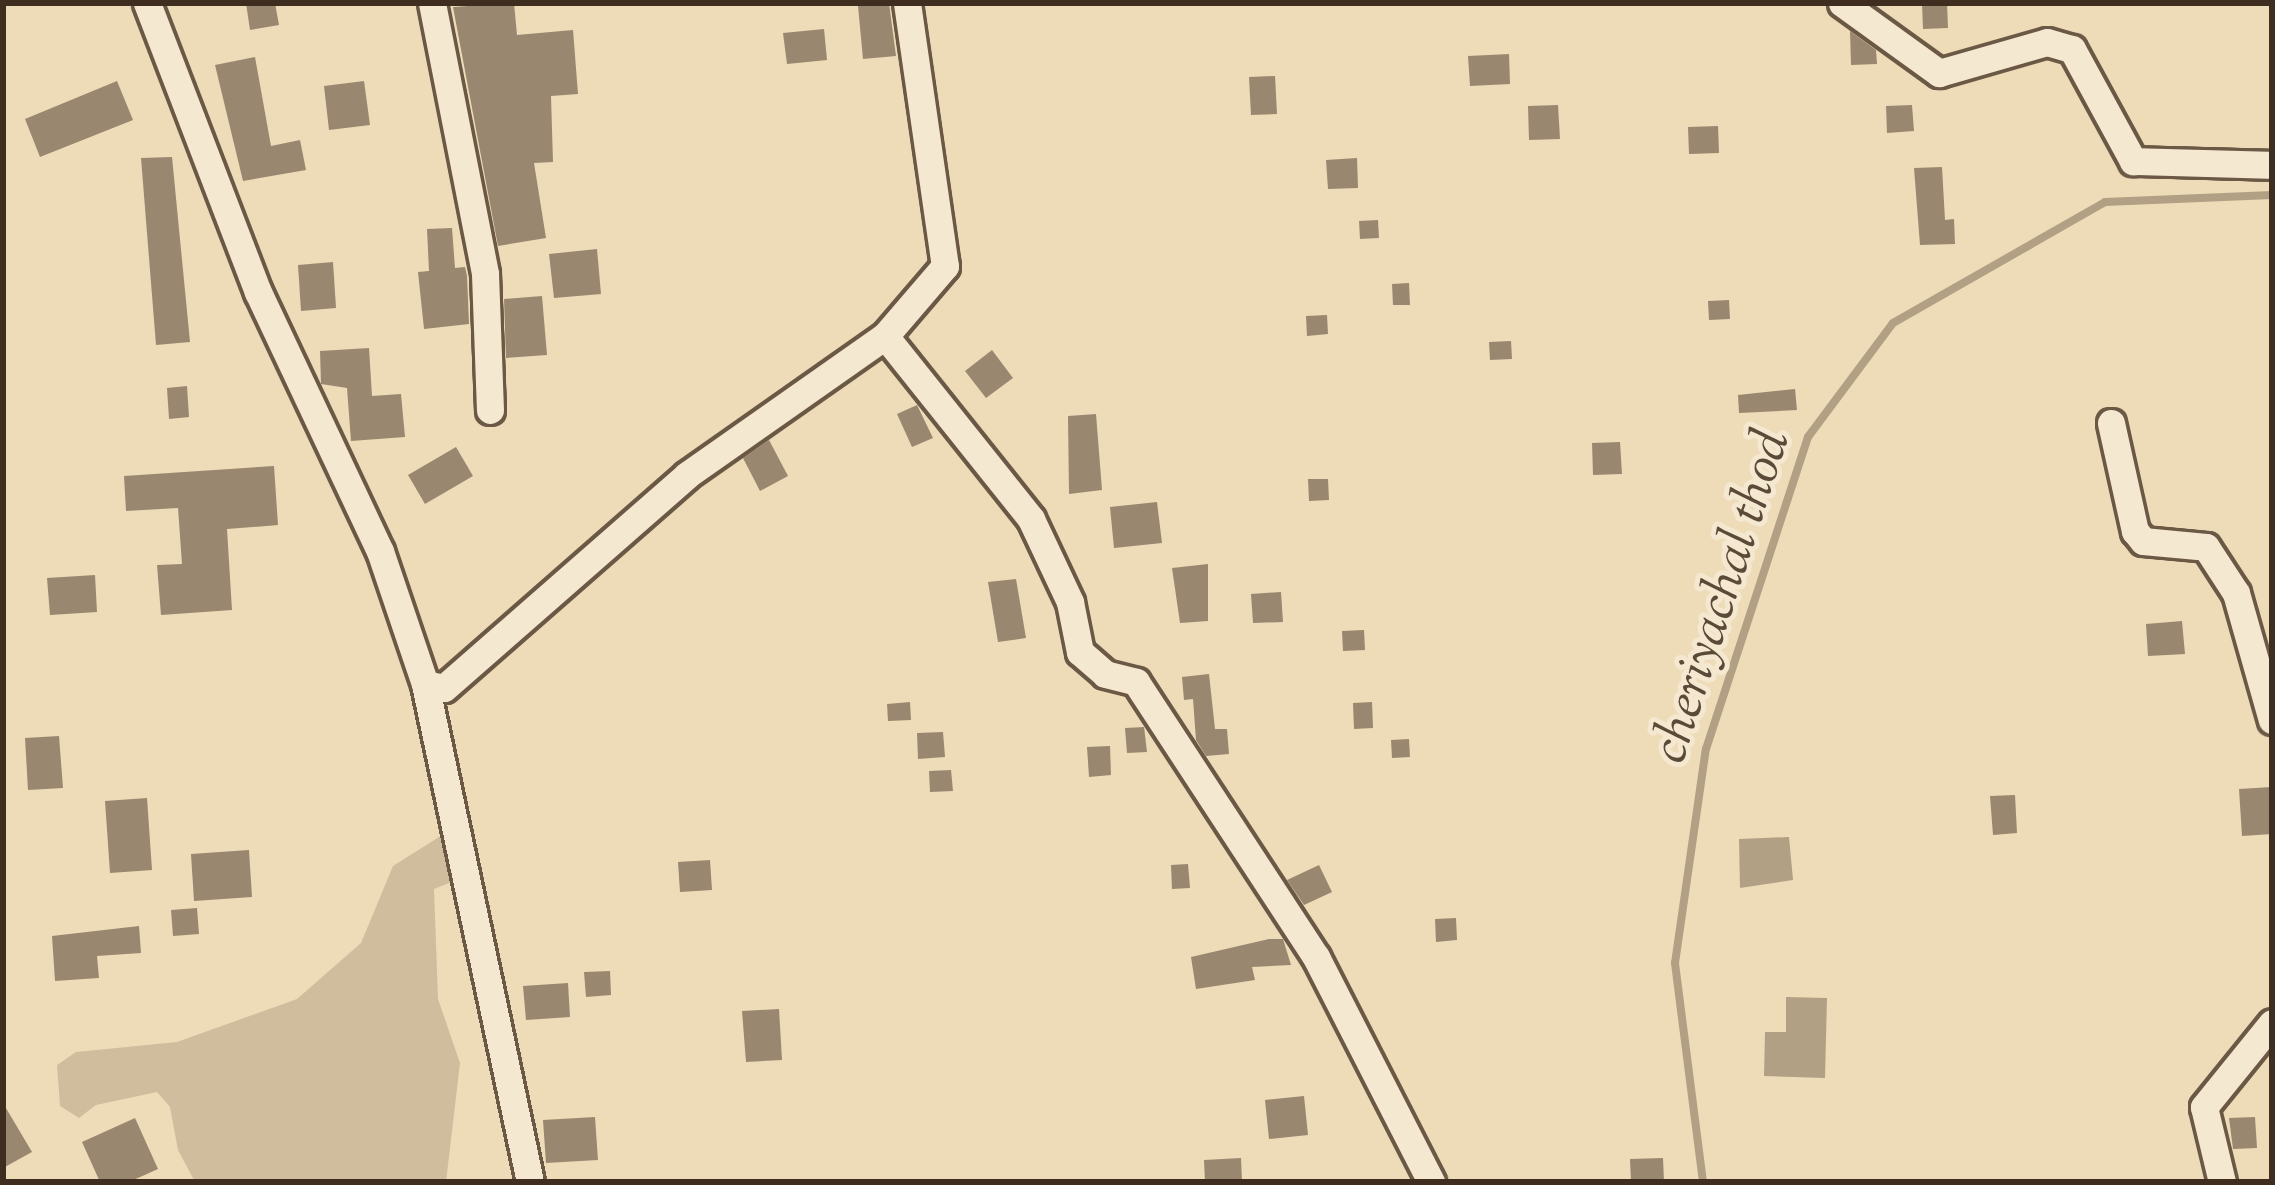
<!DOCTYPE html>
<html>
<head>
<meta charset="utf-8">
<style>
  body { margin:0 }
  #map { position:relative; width:2275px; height:1185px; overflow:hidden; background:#eedbb8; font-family:"Sorts Mill Goudy",serif }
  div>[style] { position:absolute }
  .green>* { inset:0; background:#d0bd9e }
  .water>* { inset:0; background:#b2a084 }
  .stream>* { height:8px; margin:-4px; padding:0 4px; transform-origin:4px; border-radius:4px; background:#b2a084 }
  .building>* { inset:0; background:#9a876f }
  .roads { filter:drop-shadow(3px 0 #6b5845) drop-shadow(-3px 0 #6b5845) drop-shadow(0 3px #6b5845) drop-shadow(0 -3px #6b5845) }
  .street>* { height:27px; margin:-13.5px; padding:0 13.5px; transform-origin:13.5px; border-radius:13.5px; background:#f4e8d1 }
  span { translate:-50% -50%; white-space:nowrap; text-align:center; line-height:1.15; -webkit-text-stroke:10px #f4e8d1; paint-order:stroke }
  .water-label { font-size:54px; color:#5c4a38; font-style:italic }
  .frame { position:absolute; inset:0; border:6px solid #3f2d1f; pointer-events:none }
</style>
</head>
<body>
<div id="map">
  <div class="green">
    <div style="clip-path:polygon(439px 837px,449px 839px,454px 881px,434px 889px,438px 999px,460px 1063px,446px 1182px,195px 1182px,178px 1150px,170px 1107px,157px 1092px,96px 1105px,79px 1118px,60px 1106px,57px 1065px,76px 1052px,177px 1042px,297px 999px,361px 943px,393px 866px)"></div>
  </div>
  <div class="water">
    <div style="clip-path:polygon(1789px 837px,1793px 880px,1740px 888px,1739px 839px)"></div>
    <div style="clip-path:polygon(1786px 997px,1827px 998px,1825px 1078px,1764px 1076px,1765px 1032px,1786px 1032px)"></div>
  </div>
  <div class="stream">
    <div style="left:1703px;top:1182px;width:221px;rotate:-97.3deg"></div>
    <div style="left:1675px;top:963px;width:216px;rotate:-81.8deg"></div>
    <div style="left:1706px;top:749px;width:328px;rotate:-71.9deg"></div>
    <div style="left:1808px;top:437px;width:142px;rotate:-53.3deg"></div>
    <div style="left:1893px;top:323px;width:244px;rotate:-29.7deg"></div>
    <div style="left:2105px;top:202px;width:167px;rotate:-2.4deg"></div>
  </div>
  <div class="building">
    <div style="clip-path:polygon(246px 3px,275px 3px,279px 25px,250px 30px)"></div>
    <div style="clip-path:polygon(514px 3px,517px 35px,573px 30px,578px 94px,551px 96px,553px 162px,534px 163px,546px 238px,498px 246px,453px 7px)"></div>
    <div style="clip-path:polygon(889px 3px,896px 56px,863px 59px,858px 6px)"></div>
    <div style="clip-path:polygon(1922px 3px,1947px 3px,1948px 28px,1923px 29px)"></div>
    <div style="clip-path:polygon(824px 29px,827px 60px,787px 64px,783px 33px)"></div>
    <div style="clip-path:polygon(1850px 31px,1876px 50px,1877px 64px,1851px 65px)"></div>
    <div style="clip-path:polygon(1509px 54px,1510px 84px,1470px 86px,1468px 56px)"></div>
    <div style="clip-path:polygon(255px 57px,271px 146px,300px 140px,306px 170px,243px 181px,215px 65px)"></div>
    <div style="clip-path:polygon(1275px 76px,1277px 114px,1251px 115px,1249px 77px)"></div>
    <div style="clip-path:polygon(117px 81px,133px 120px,40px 157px,25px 119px)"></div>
    <div style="clip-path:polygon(364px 81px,370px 125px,329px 130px,324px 86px)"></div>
    <div style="clip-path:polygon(1558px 105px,1560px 139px,1529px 140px,1528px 106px)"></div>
    <div style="clip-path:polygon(1912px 105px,1914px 131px,1887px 133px,1886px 106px)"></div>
    <div style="clip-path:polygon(1718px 126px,1719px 153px,1689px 154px,1688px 127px)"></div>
    <div style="clip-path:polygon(172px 157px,190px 342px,156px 345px,141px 158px)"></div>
    <div style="clip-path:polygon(1357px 158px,1358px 188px,1328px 189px,1326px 160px)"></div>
    <div style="clip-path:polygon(1942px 167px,1945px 220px,1954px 219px,1955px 244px,1920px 245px,1914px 168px)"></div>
    <div style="clip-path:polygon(1378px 220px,1379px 238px,1360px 239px,1359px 221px)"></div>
    <div style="clip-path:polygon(452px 228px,455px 268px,465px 267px,467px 276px,469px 324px,424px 329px,418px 272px,429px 271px,427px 229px)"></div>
    <div style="clip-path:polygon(597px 249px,601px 294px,554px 298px,549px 254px)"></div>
    <div style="clip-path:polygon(333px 262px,336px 308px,301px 311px,298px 265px)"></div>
    <div style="clip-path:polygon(1409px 283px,1410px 305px,1393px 305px,1392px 284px)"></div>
    <div style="clip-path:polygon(542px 296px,547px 355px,506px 358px,504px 299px)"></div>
    <div style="clip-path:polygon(1729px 300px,1730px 319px,1709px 320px,1708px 301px)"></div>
    <div style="clip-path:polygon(1327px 315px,1328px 334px,1307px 336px,1306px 316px)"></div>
    <div style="clip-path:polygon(1511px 341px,1512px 359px,1490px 360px,1489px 342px)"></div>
    <div style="clip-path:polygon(369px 348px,372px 396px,401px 394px,405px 437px,351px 441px,347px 388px,321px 384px,320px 351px)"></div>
    <div style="clip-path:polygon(992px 350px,1013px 378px,986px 398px,965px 371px)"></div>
    <div style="clip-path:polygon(187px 386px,189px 417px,169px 419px,167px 388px)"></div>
    <div style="clip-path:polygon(1795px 389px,1797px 410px,1739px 413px,1738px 395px)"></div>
    <div style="clip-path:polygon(917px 405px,933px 438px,912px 447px,897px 414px)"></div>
    <div style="clip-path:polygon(1096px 414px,1102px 490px,1069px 494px,1068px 416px)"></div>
    <div style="clip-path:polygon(769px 440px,788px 476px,760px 491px,743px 458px)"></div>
    <div style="clip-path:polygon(1620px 442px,1622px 474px,1593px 475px,1592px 443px)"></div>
    <div style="clip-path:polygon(456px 447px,473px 476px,425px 504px,408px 475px)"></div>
    <div style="clip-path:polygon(274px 466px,278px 525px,227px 529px,232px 610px,161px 615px,157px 565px,182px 564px,178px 508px,126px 511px,124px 476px)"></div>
    <div style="clip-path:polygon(1308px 479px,1328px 479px,1329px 500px,1309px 501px)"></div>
    <div style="clip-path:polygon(1157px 502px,1162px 543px,1114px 548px,1110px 507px)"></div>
    <div style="clip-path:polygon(1208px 564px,1208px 621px,1180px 623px,1172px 568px)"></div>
    <div style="clip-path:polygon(95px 575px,97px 612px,50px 615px,47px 578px)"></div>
    <div style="clip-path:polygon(1016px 579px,1026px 638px,998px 642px,988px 582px)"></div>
    <div style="clip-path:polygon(1281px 592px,1283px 622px,1253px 623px,1251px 594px)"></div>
    <div style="clip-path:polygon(2182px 621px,2185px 654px,2148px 656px,2146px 624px)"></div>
    <div style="clip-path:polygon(1364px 630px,1365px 650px,1343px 651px,1342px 631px)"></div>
    <div style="clip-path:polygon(1209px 674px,1215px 729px,1227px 729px,1229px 754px,1206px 756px,1196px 740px,1193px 699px,1184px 700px,1182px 677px)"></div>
    <div style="clip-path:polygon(910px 702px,911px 720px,888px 721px,887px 704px)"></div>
    <div style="clip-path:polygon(1372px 702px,1373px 728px,1354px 729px,1353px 703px)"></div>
    <div style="clip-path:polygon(1144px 727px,1147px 752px,1127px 753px,1125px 728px)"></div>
    <div style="clip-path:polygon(943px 732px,945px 757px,918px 759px,917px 733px)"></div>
    <div style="clip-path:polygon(59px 736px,63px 788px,28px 790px,25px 738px)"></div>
    <div style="clip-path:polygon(1409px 739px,1410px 757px,1392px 758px,1391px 740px)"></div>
    <div style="clip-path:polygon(1110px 746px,1111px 775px,1089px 777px,1087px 747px)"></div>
    <div style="clip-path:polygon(951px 770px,953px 791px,930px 792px,929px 771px)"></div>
    <div style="clip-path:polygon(2272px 787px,2272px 834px,2242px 836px,2239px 789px)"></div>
    <div style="clip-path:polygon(2015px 795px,2017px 833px,1993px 835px,1990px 796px)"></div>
    <div style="clip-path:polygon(147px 798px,152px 870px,110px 873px,105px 801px)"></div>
    <div style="clip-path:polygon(249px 850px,252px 897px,194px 901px,191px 854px)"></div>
    <div style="clip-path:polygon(710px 860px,712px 890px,680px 892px,678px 862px)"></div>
    <div style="clip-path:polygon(1188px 864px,1190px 888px,1172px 889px,1171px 865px)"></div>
    <div style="clip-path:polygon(1319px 865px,1332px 892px,1304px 905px,1287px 880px)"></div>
    <div style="clip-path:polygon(197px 908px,199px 934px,173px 936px,171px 910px)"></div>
    <div style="clip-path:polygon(1456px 918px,1457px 940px,1436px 942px,1435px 919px)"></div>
    <div style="clip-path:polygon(139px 926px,141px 953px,97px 956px,99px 978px,55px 981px,52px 936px)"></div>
    <div style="clip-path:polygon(1269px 939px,1283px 939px,1291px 965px,1252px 967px,1255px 980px,1196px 989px,1191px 957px)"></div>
    <div style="clip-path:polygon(610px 971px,611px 995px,586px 997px,584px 972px)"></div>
    <div style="clip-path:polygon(568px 983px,570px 1017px,526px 1020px,523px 986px)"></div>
    <div style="clip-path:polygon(779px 1009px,782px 1060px,746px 1062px,742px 1011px)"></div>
    <div style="clip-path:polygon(1304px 1096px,1308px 1135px,1269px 1139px,1265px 1100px)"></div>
    <div style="clip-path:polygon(3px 1103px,32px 1152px,3px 1168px)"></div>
    <div style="clip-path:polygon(595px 1117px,598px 1160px,546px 1163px,543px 1120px)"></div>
    <div style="clip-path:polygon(2255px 1117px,2257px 1148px,2233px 1149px,2229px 1118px)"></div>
    <div style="clip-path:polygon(135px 1118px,158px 1169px,129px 1182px,100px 1182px,82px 1142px)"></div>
    <div style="clip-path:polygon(1241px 1158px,1242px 1182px,1205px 1182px,1204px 1160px)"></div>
    <div style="clip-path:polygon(1663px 1158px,1664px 1182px,1631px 1182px,1630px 1159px)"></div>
  </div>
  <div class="roads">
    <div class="street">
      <div style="left:147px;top:3px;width:310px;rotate:69deg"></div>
      <div style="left:258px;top:292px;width:286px;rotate:64.8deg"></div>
      <div style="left:380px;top:551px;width:140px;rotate:71.3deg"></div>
      <div style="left:425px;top:684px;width:19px;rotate:12deg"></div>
      <div style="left:444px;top:688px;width:323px;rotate:-41.2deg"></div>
      <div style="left:687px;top:475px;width:242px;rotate:-35.1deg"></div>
      <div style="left:432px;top:3px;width:276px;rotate:78.9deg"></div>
      <div style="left:485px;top:274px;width:136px;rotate:87.9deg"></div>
      <div style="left:907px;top:3px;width:266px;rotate:81.8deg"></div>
      <div style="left:945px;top:266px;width:92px;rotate:130.6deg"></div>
      <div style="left:885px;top:336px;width:234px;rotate:51.4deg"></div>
      <div style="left:1031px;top:519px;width:92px;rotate:64.8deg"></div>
      <div style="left:1070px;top:602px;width:51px;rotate:78.7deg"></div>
      <div style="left:1080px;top:652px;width:33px;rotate:41deg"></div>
      <div style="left:1105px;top:674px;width:32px;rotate:14deg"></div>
      <div style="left:1136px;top:682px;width:329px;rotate:56.8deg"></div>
      <div style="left:1316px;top:957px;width:253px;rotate:62.9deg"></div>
      <div style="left:1842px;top:3px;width:120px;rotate:35.8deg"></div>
      <div style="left:1939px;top:73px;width:112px;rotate:-16deg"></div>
      <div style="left:2047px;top:42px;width:26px;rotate:16deg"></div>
      <div style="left:2072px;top:49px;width:128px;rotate:61.4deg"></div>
      <div style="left:2133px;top:161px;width:139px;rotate:1.6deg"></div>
      <div style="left:2111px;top:423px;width:111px;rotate:77.5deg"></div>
      <div style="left:2135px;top:531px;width:13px;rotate:51deg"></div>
      <div style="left:2143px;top:541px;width:63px;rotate:5.4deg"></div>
      <div style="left:2206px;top:547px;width:55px;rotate:56.9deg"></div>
      <div style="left:2236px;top:593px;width:132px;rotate:74.2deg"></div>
      <div style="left:425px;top:684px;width:509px;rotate:78.09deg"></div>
      <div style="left:2222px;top:1182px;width:77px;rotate:-103.5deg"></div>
      <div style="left:2204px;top:1107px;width:108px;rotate:-51deg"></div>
    </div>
  </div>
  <div class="water-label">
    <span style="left:1723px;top:597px;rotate:-72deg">cheriyachal thod</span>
  </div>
  <div class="frame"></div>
</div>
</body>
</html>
